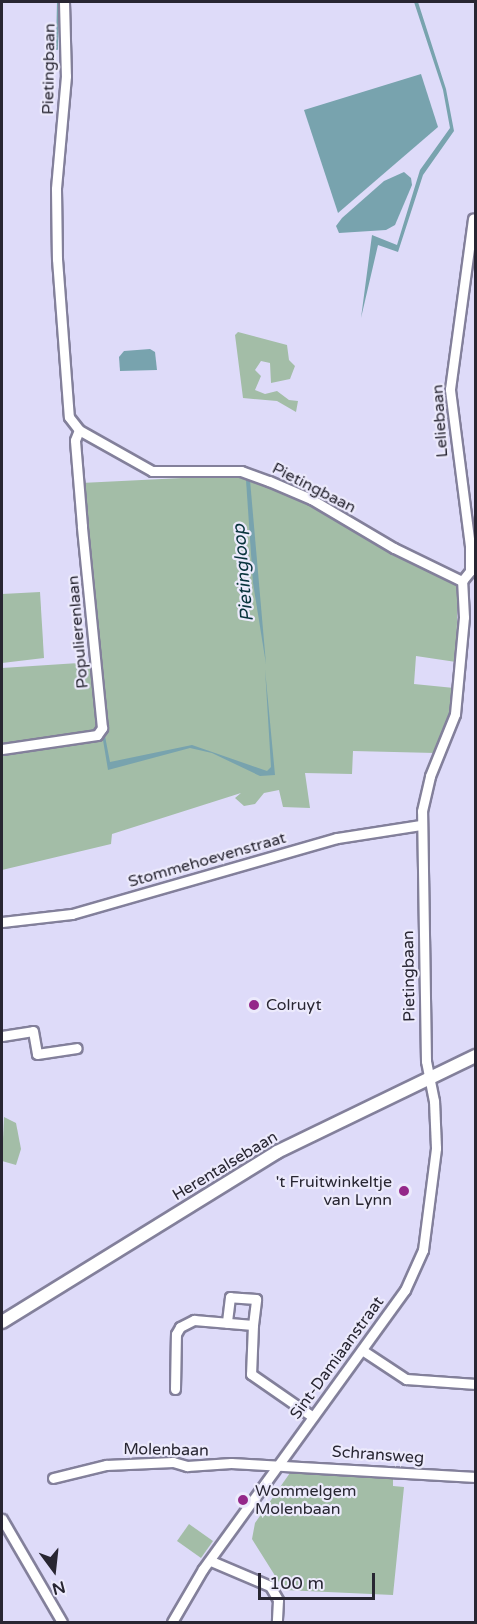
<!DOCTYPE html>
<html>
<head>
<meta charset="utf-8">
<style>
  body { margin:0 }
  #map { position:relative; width:477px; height:1624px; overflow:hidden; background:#dedbf9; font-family:"Varela Round",sans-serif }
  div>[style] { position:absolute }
  .green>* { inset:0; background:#a3bda7 }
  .water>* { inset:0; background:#78a3ae }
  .stream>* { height:2px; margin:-1px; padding:0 1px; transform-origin:1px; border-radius:1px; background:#78a3ae }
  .roads { filter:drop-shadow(2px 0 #83809b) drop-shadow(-2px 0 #83809b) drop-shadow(0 2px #83809b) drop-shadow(0 -2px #83809b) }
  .minor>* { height:9px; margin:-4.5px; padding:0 4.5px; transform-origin:4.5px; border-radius:4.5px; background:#fff }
  .major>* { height:12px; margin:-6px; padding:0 6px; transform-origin:6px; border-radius:6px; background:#fff }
  .dots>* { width:16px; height:16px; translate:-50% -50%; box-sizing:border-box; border:3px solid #eceafc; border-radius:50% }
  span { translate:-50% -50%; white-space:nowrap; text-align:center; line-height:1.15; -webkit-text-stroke:4.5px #eceafc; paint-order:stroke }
  .street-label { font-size:16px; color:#282632 }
  .poi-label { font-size:16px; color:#282632 }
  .left { translate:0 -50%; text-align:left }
  .right { translate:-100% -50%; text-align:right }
  .water-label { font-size:18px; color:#08333c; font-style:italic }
  .frame { position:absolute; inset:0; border:3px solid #282632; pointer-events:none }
  .north { position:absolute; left:24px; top:1540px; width:60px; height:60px; -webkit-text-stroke:4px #eceafc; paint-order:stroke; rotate:165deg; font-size:16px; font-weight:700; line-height:24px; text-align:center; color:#282632 }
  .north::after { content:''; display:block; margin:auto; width:21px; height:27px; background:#282632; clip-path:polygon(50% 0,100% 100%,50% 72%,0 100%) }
  .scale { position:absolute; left:258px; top:1573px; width:117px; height:27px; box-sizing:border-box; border:3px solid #282632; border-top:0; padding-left:8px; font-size:18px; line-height:21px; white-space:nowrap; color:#282632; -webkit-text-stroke:4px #eceafc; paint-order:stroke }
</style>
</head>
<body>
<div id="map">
  <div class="green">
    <div style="clip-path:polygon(238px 332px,287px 345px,289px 360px,295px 366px,290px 379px,271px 383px,270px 363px,261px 361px,255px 370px,261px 376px,255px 390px,265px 394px,277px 391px,289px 400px,298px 401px,296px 412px,277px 401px,243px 398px,235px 335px)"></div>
    <div style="clip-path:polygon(243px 475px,280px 488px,385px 548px,458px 582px,456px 662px,416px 656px,414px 684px,454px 688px,451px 713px,435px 753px,353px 751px,352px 774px,305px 773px,310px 808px,283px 807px,279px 790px,264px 793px,255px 804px,244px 806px,235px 798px,241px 793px,112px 834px,111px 844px,2px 870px,2px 752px,106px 736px,81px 483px)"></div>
    <div style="clip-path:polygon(40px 592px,44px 658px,2px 663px,2px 594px)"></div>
    <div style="clip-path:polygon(94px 662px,99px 725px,95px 731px,2px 746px,2px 668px)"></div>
    <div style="clip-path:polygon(4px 1117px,16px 1123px,21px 1149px,16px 1165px,2px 1161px)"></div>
    <div style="clip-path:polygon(292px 1470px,393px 1475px,393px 1486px,404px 1487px,393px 1595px,284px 1590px,252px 1539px,255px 1523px)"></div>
    <div style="clip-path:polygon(189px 1524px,213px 1541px,201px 1558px,177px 1541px)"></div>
  </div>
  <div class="water">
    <div style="clip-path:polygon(414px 2px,418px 2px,446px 89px,454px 131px,423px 175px,398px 252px,378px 245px,361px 318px,372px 235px,397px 245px,420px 170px,450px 128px,443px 90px)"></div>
    <div style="clip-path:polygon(421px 74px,438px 127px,338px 213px,304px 110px)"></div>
    <div style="clip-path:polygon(404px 172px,411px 178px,412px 185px,395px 225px,386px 230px,339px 233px,336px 226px,342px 218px,384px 181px)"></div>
    <div style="clip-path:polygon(150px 349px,155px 352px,157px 370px,120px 371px,119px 357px,124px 351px)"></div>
    <div style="clip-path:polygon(246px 480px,250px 480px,266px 664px,253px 583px)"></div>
    <div style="clip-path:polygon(265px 669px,275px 775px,260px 776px,212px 753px,190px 748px,108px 770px,103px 740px,2px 754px,2px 751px,105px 736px,110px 762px,192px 745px,267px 771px,271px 767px)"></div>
  </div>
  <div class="stream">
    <div style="left:68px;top:2px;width:43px;rotate:87.3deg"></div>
    <div style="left:57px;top:49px;width:47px;rotate:-88.8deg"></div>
  </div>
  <div class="roads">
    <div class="minor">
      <div style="left:64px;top:2px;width:74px;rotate:88.5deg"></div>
      <div style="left:66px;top:76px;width:113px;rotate:95.1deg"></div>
      <div style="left:56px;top:189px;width:70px;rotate:89.2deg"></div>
      <div style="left:57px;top:259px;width:158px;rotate:85.7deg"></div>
      <div style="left:69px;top:417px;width:16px;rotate:52deg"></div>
      <div style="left:79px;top:430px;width:84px;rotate:29.3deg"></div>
      <div style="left:152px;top:471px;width:89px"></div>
      <div style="left:241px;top:471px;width:30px;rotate:20deg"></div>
      <div style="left:269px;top:481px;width:46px;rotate:23.2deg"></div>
      <div style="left:311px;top:499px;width:96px;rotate:30.6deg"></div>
      <div style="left:394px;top:548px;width:76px;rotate:25.9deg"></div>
      <div style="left:462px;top:581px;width:13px;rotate:-51deg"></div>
      <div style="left:470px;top:571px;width:25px;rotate:-90deg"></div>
      <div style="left:470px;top:546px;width:158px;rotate:-97.3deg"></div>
      <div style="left:450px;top:389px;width:172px;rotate:-82.3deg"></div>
      <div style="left:2px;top:749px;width:96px;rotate:-8.4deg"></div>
      <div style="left:97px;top:735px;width:9px;rotate:-54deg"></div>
      <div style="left:102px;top:728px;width:203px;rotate:-95.7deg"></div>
      <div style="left:82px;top:526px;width:86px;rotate:-94.7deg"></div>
      <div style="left:75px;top:440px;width:11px;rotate:-68deg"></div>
      <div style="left:2px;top:922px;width:70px;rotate:-6.5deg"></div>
      <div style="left:72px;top:914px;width:276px;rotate:-16deg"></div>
      <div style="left:337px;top:838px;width:85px;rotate:-8.8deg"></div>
      <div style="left:2px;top:1036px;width:31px;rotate:-9deg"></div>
      <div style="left:33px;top:1031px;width:23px;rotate:80deg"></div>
      <div style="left:37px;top:1054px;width:40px;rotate:-8.5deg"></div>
      <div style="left:253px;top:1325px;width:49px;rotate:92.3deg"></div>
      <div style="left:251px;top:1374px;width:75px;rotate:34.7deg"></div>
      <div style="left:362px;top:1350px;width:53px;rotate:33.4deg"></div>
      <div style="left:406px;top:1379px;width:70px;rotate:4.1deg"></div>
      <div style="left:175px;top:1389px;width:55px;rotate:-89deg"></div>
      <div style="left:176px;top:1334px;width:8px;rotate:-60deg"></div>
      <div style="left:180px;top:1327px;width:16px;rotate:-27deg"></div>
      <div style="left:194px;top:1320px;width:59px;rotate:4.8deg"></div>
      <div style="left:253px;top:1325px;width:26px;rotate:-83deg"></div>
      <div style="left:256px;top:1299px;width:26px;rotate:-176deg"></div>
      <div style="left:230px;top:1297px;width:26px;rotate:97deg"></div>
      <div style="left:53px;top:1478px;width:55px;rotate:-13.8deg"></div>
      <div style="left:106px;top:1465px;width:67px;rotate:-2.6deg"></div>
      <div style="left:173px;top:1462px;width:15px;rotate:16deg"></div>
      <div style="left:187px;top:1466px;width:44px;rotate:-3.9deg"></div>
      <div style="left:231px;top:1463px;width:245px;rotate:3.3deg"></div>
      <div style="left:2px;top:1519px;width:119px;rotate:59.8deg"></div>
      <div style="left:211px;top:1561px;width:64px;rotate:23deg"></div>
      <div style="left:270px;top:1586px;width:16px;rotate:60deg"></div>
      <div style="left:278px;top:1600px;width:22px;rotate:93deg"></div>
      <div style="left:172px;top:1622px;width:61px;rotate:-59.7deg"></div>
      <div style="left:203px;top:1569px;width:344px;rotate:-54.1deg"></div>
      <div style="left:405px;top:1290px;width:44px;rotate:-65.8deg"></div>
      <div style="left:423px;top:1250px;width:103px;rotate:-82.7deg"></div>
      <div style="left:436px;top:1148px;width:47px;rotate:-92.4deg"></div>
      <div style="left:434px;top:1101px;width:41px;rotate:-101.3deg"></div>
      <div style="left:426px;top:1061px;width:250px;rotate:-90.9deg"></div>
      <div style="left:422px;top:811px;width:36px;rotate:-77deg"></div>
      <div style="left:430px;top:776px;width:67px;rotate:-68deg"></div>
      <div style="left:455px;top:714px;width:97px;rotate:-84.7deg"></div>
      <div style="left:464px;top:617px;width:36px;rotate:-93deg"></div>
    </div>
    <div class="major">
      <div style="left:2px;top:1322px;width:323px;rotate:-31.7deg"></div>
      <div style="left:277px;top:1152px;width:221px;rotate:-25.8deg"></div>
    </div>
  </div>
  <div class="dots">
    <div style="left:254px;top:1005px;background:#942789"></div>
    <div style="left:404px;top:1191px;background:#942789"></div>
    <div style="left:243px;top:1500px;background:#942789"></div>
  </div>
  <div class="street-label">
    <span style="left:49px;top:69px;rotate:-89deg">Pietingbaan</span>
    <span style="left:440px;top:421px;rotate:-94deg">Leliebaan</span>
    <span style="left:314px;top:488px;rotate:27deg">Pietingbaan</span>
    <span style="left:78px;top:632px;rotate:-95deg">Populierenlaan</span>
    <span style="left:207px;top:860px;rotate:-16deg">Stommehoevenstraat</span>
    <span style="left:409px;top:976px;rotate:-91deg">Pietingbaan</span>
    <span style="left:225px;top:1166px;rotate:-31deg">Herentalsebaan</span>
    <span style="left:337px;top:1358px;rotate:-54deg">Sint-Damiaanstraat</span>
    <span style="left:166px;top:1450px;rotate:1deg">Molenbaan</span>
    <span style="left:378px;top:1455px;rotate:4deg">Schransweg</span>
  </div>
  <div class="poi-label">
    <span class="left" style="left:266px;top:1005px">Colruyt</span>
    <span class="right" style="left:392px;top:1191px">'t Fruitwinkeltje<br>van Lynn</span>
    <span class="left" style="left:255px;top:1500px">Wommelgem<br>Molenbaan</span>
  </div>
  <div class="water-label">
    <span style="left:243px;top:573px;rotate:-95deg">Pietingloop</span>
  </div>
  <div class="frame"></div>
  <div class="north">N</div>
  <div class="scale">100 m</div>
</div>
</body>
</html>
